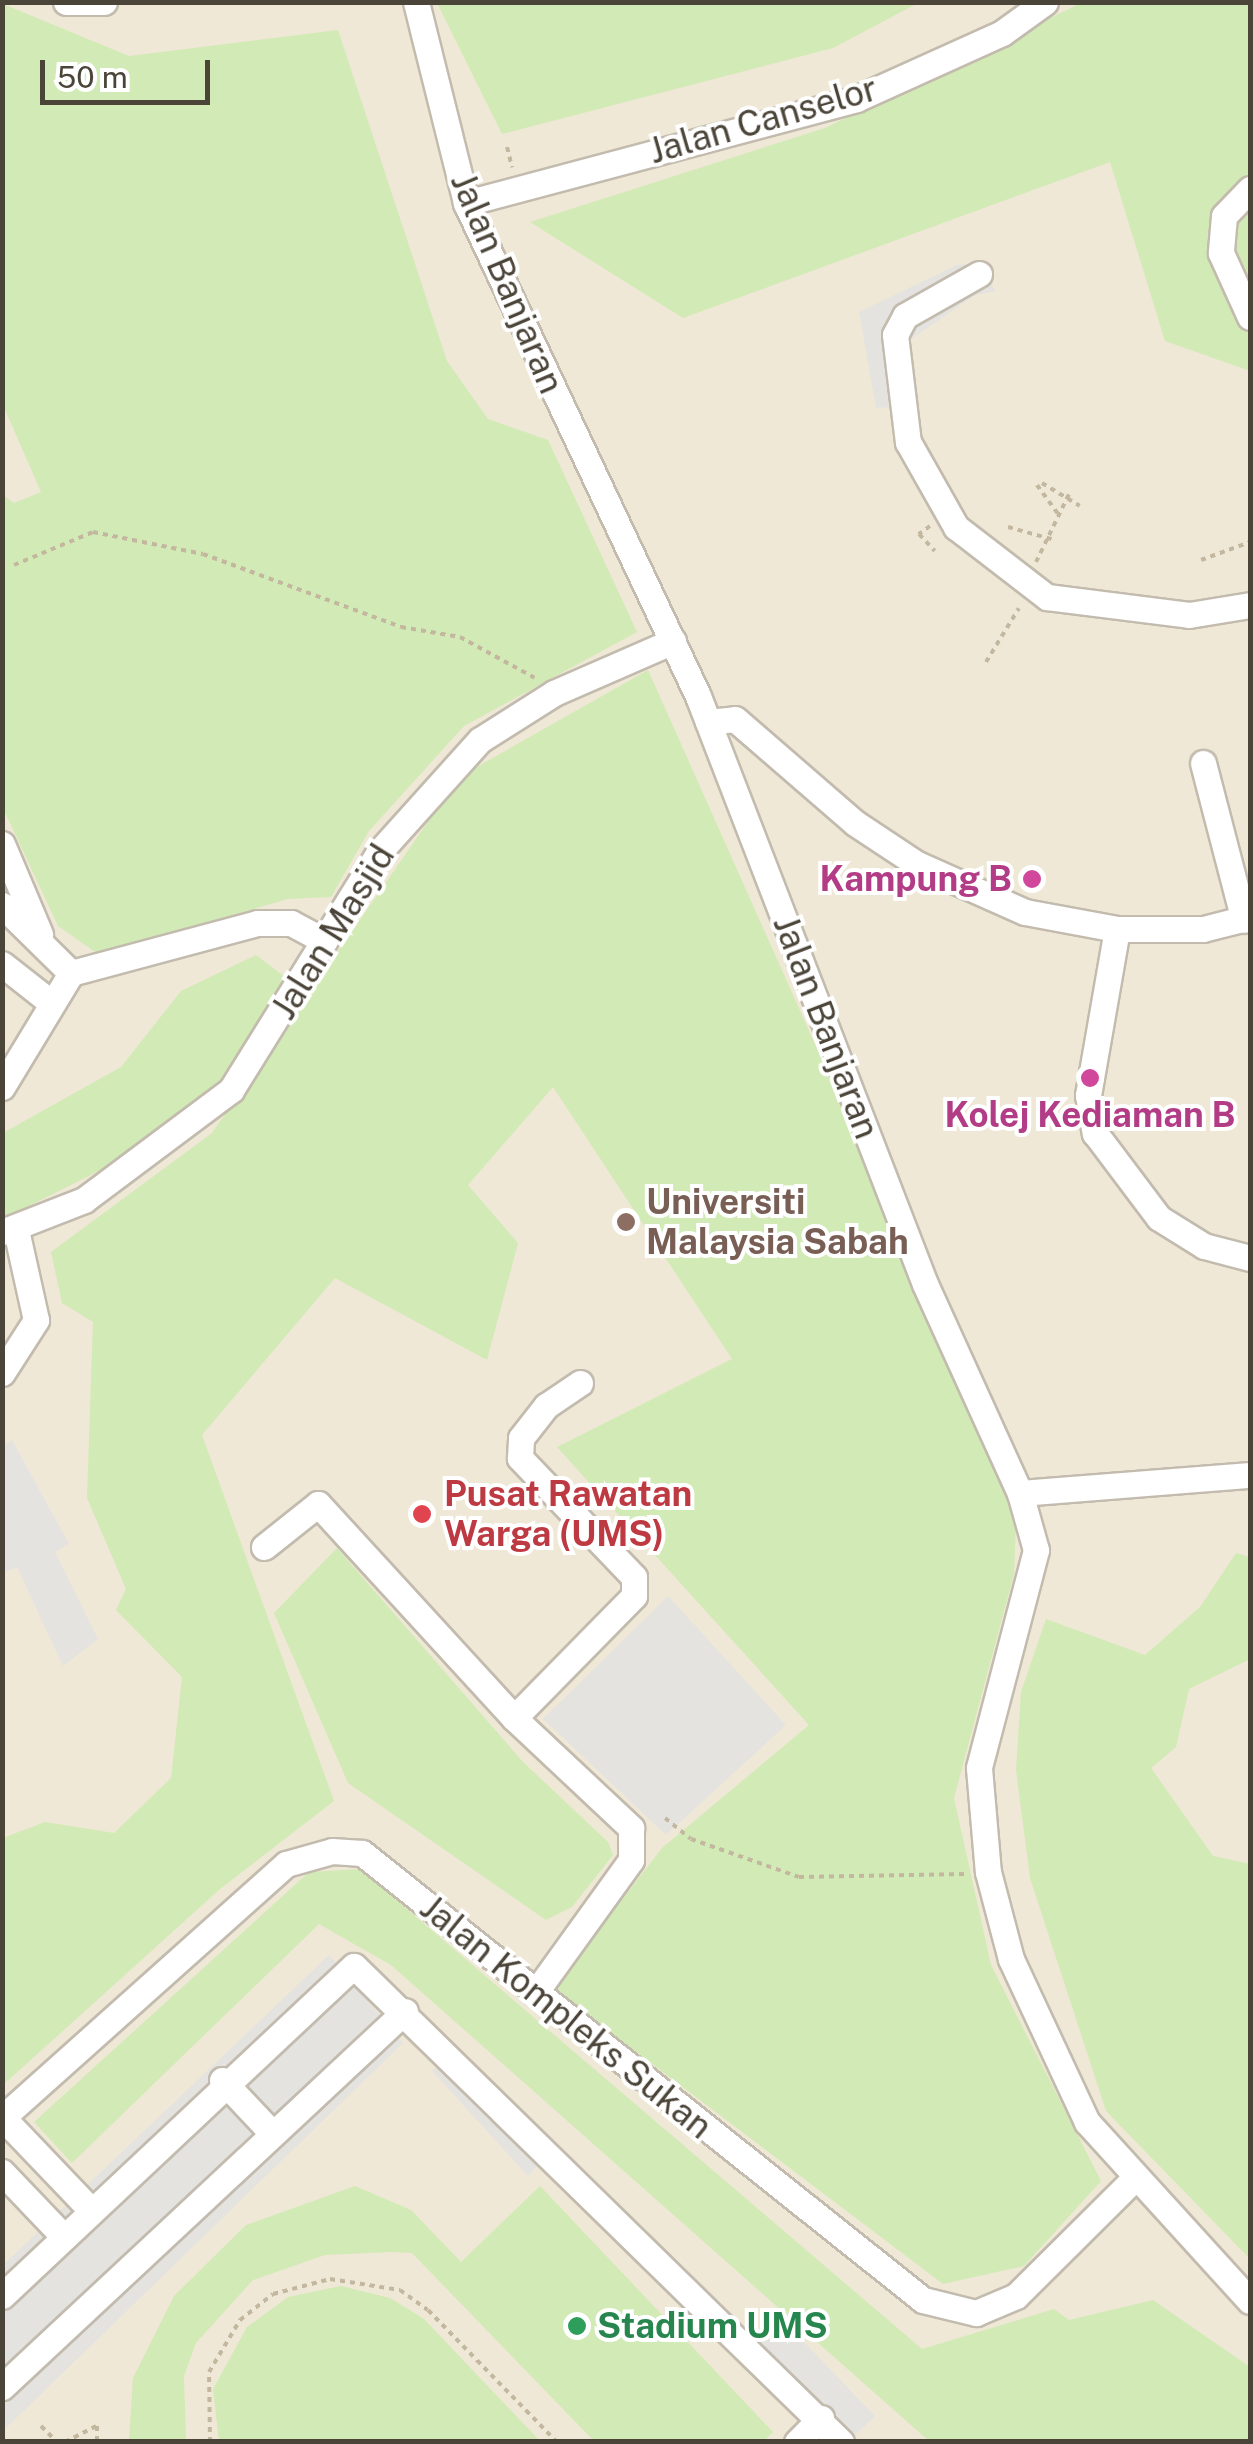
<!DOCTYPE html>
<html>
<head>
<meta charset="utf-8">
<style>
  body { margin:0 }
  #map { position:relative; width:1253px; height:2444px; overflow:hidden; background:#f6f3ec; font-family:"Public Sans",sans-serif }
  div>[style] { position:absolute }
  .education>* { inset:0; background:#efe8d6 }
  .green>* { inset:0; background:#d2eab5 }
  .parking>* { inset:0; background:#e5e3e0 }
  .path>* { height:4px; margin-top:-2px; transform-origin:0; background:repeating-linear-gradient(90deg,#c4b79f 0 5px,transparent 0 10px) }
  .roads { filter:drop-shadow(2px 0 #c2bbae) drop-shadow(-2px 0 #c2bbae) drop-shadow(0 2px #c2bbae) drop-shadow(0 -2px #c2bbae) }
  .minor>* { height:25px; margin:-12.5px; padding:0 12.5px; transform-origin:12.5px; border-radius:12.5px; background:#fff }
  .dots>* { width:28px; height:28px; translate:-50% -50%; box-sizing:border-box; border:5px solid #fff; border-radius:50% }
  span { translate:-50% -50%; white-space:nowrap; text-align:center; line-height:1.15; -webkit-text-stroke:8px #fff; paint-order:stroke }
  .street-label { font-size:35px; color:#4b4439 }
  .hotel-label { font-size:35px; color:#b23c85; font-weight:700 }
  .right { translate:-100% -50%; text-align:right }
  .education-label { font-size:35px; color:#785e54; font-weight:700 }
  .left { translate:0 -50%; text-align:left }
  .health-label { font-size:35px; color:#be3a42; font-weight:700 }
  .leisure-label { font-size:35px; color:#27864d; font-weight:700 }
  .frame { position:absolute; inset:0; border:5px solid #4b4439; pointer-events:none }
  .scale { position:absolute; left:40px; top:60px; width:170px; height:45px; box-sizing:border-box; border:5px solid #4b4439; border-top:0; padding-left:12px; font-size:30px; line-height:35px; white-space:nowrap; color:#4b4439; -webkit-text-stroke:8px #fff; paint-order:stroke }
</style>
</head>
<body>
<div id="map">
  <div class="education">
    <div style="clip-path:polygon(3px 3px,1250px 3px,1250px 2441px,3px 2441px)"></div>
  </div>
  <div class="green">
    <div style="clip-path:polygon(437px 3px,918px 3px,833px 48px,502px 134px)"></div>
    <div style="clip-path:polygon(1081px 3px,1250px 3px,1250px 371px,1165px 341px,1110px 162px,683px 318px,530px 222px,825px 128px)"></div>
    <div style="clip-path:polygon(3px 4px,129px 56px,338px 30px,447px 361px,488px 419px,548px 440px,637px 632px,464px 726px,369px 831px,331px 897px,288px 899px,98px 954px,58px 926px,3px 808px,3px 495px,14px 503px,41px 492px,3px 405px)"></div>
    <div style="clip-path:polygon(648px 670px,1017px 1497px,1014px 1574px,954px 1798px,991px 1965px,1101px 2181px,1024px 2266px,943px 2284px,553px 1989px,662px 1848px,809px 1725px,557px 1447px,732px 1359px,553px 1087px,468px 1185px,518px 1243px,487px 1360px,335px 1278px,202px 1435px,334px 1801px,220px 1889px,3px 2085px,3px 1838px,45px 1822px,114px 1833px,171px 1778px,182px 1677px,116px 1610px,126px 1589px,87px 1498px,93px 1322px,62px 1303px,51px 1252px,212px 1133px,459px 777px)"></div>
    <div style="clip-path:polygon(256px 955px,285px 977px,223px 1080px,133px 1154px,3px 1219px,3px 1133px,121px 1067px,181px 991px)"></div>
    <div style="clip-path:polygon(337px 1548px,523px 1762px,608px 1842px,613px 1855px,572px 1907px,546px 1920px,348px 1783px,274px 1613px)"></div>
    <div style="clip-path:polygon(1236px 1553px,1250px 1557px,1250px 1659px,1189px 1689px,1176px 1747px,1151px 1768px,1213px 1856px,1250px 1864px,1250px 2259px,1106px 2111px,1030px 1878px,1016px 1770px,1021px 1692px,1046px 1619px,1145px 1655px,1200px 1607px)"></div>
    <div style="clip-path:polygon(360px 1869px,922px 2349px,1054px 2309px,1069px 2320px,1153px 2300px,1250px 2367px,1250px 2441px,929px 2441px,391px 1965px,319px 1924px,72px 2163px,34px 2122px,309px 1872px)"></div>
    <div style="clip-path:polygon(355px 2186px,411px 2210px,461px 2262px,540px 2186px,773px 2432px,764px 2441px,594px 2441px,412px 2253px,391px 2252px,325px 2255px,253px 2280px,196px 2343px,184px 2376px,186px 2441px,129px 2441px,133px 2378px,174px 2296px,246px 2225px)"></div>
    <div style="clip-path:polygon(341px 2286px,390px 2298px,424px 2319px,540px 2441px,219px 2441px,213px 2389px,247px 2327px,288px 2297px)"></div>
  </div>
  <div class="parking">
    <div style="clip-path:polygon(977px 264px,996px 291px,975px 295px,910px 340px,917px 406px,876px 408px,859px 312px,957px 265px)"></div>
    <div style="clip-path:polygon(12px 1440px,69px 1544px,55px 1552px,98px 1639px,63px 1666px,17px 1567px,3px 1573px,3px 1446px)"></div>
    <div style="clip-path:polygon(668px 1596px,786px 1725px,666px 1835px,543px 1719px)"></div>
    <div style="clip-path:polygon(329px 1955px,403px 2043px,3px 2431px,3px 2265px)"></div>
    <div style="clip-path:polygon(452px 2053px,546px 2155px,528px 2176px,432px 2071px)"></div>
    <div style="clip-path:polygon(780px 2317px,875px 2416px,849px 2441px,757px 2341px)"></div>
  </div>
  <div class="path">
    <div style="left:507px;top:147px;width:21px;rotate:76deg"></div>
    <div style="left:1042px;top:483px;width:44px;rotate:31.2deg"></div>
    <div style="left:1037px;top:485px;width:37px;rotate:54deg"></div>
    <div style="left:930px;top:526px;width:14px;rotate:144deg"></div>
    <div style="left:919px;top:534px;width:23px;rotate:47deg"></div>
    <div style="left:1008px;top:527px;width:49px;rotate:15.5deg"></div>
    <div style="left:1201px;top:560px;width:52px;rotate:-20.2deg"></div>
    <div style="left:1036px;top:562px;width:76px;rotate:-64.1deg"></div>
    <div style="left:14px;top:565px;width:86px;rotate:-22.7deg"></div>
    <div style="left:93px;top:532px;width:112px;rotate:11.3deg"></div>
    <div style="left:203px;top:554px;width:211px;rotate:20.2deg"></div>
    <div style="left:401px;top:627px;width:60px;rotate:9.6deg"></div>
    <div style="left:460px;top:637px;width:85px;rotate:28.7deg"></div>
    <div style="left:986px;top:662px;width:63px;rotate:-58.6deg"></div>
    <div style="left:665px;top:1818px;width:33px;rotate:39deg"></div>
    <div style="left:691px;top:1839px;width:114px;rotate:19.4deg"></div>
    <div style="left:799px;top:1877px;width:166px;rotate:-1deg"></div>
    <div style="left:41px;top:2426px;width:23px;rotate:45deg"></div>
    <div style="left:65px;top:2442px;width:36px;rotate:-27deg"></div>
    <div style="left:97px;top:2426px;width:16px;rotate:90deg"></div>
    <div style="left:210px;top:2442px;width:70px;rotate:-90.8deg"></div>
    <div style="left:209px;top:2372px;width:61px;rotate:-59.2deg"></div>
    <div style="left:240px;top:2320px;width:42px;rotate:-38.2deg"></div>
    <div style="left:273px;top:2294px;width:59px;rotate:-14.7deg"></div>
    <div style="left:330px;top:2279px;width:71px;rotate:8.9deg"></div>
    <div style="left:400px;top:2290px;width:34px;rotate:36deg"></div>
    <div style="left:428px;top:2310px;width:185px;rotate:45.7deg"></div>
  </div>
  <div class="roads">
    <div class="minor">
      <div style="left:66px;top:2px;width:38px"></div>
      <div style="left:416px;top:2px;width:207px;rotate:76deg"></div>
      <div style="left:466px;top:203px;width:545px;rotate:64.8deg"></div>
      <div style="left:698px;top:696px;width:630px;rotate:68.89deg"></div>
      <div style="left:925px;top:1284px;width:230px;rotate:65.6deg"></div>
      <div style="left:1020px;top:1493px;width:59px;rotate:74.3deg"></div>
      <div style="left:1036px;top:1550px;width:225px;rotate:104.7deg"></div>
      <div style="left:979px;top:1768px;width:104px;rotate:85.1deg"></div>
      <div style="left:988px;top:1872px;width:90px;rotate:75.2deg"></div>
      <div style="left:1011px;top:1959px;width:180px;rotate:65deg"></div>
      <div style="left:1087px;top:2122px;width:242px;rotate:47.7deg"></div>
      <div style="left:1250px;top:189px;width:37px;rotate:134deg"></div>
      <div style="left:1224px;top:216px;width:37px;rotate:95deg"></div>
      <div style="left:1221px;top:253px;width:70px;rotate:65.6deg"></div>
      <div style="left:466px;top:203px;width:404px;rotate:-14.9deg"></div>
      <div style="left:856px;top:99px;width:160px;rotate:-24.3deg"></div>
      <div style="left:1002px;top:33px;width:53px;rotate:-35.8deg"></div>
      <div style="left:979px;top:274px;width:85px;rotate:150.4deg"></div>
      <div style="left:905px;top:316px;width:21px;rotate:118deg"></div>
      <div style="left:895px;top:335px;width:108px;rotate:83.1deg"></div>
      <div style="left:908px;top:442px;width:98px;rotate:60.5deg"></div>
      <div style="left:956px;top:527px;width:115px;rotate:37.6deg"></div>
      <div style="left:1047px;top:597px;width:143px;rotate:7.2deg"></div>
      <div style="left:1189px;top:615px;width:62px;rotate:-9.3deg"></div>
      <div style="left:708px;top:722px;width:27px;rotate:-6deg"></div>
      <div style="left:735px;top:719px;width:159px;rotate:40.9deg"></div>
      <div style="left:855px;top:823px;width:74px;rotate:33.5deg"></div>
      <div style="left:917px;top:864px;width:118px;rotate:24deg"></div>
      <div style="left:1025px;top:912px;width:94px;rotate:10.5deg"></div>
      <div style="left:1117px;top:929px;width:86px"></div>
      <div style="left:1203px;top:929px;width:49px;rotate:-14.3deg"></div>
      <div style="left:1203px;top:763px;width:162px;rotate:75.4deg"></div>
      <div style="left:2px;top:844px;width:98px;rotate:67.1deg"></div>
      <div style="left:2px;top:905px;width:97px;rotate:44.6deg"></div>
      <div style="left:71px;top:973px;width:193px;rotate:-15deg"></div>
      <div style="left:257px;top:923px;width:34px"></div>
      <div style="left:291px;top:923px;width:38px;rotate:28deg"></div>
      <div style="left:1117px;top:929px;width:169px;rotate:99.9deg"></div>
      <div style="left:1088px;top:1095px;width:39px;rotate:80deg"></div>
      <div style="left:1095px;top:1133px;width:106px;rotate:53deg"></div>
      <div style="left:1159px;top:1218px;width:53px;rotate:31.9deg"></div>
      <div style="left:1204px;top:1246px;width:48px;rotate:14.6deg"></div>
      <div style="left:2px;top:964px;width:60px;rotate:38.2deg"></div>
      <div style="left:2px;top:1087px;width:133px;rotate:-58.8deg"></div>
      <div style="left:2px;top:1232px;width:88px;rotate:-21.3deg"></div>
      <div style="left:84px;top:1200px;width:184px;rotate:-36.8deg"></div>
      <div style="left:231px;top:1090px;width:282px;rotate:-58.1deg"></div>
      <div style="left:380px;top:851px;width:149px;rotate:-48deg"></div>
      <div style="left:480px;top:740px;width:88px;rotate:-32.4deg"></div>
      <div style="left:554px;top:693px;width:130px;rotate:-23.6deg"></div>
      <div style="left:2px;top:1373px;width:63px;rotate:-57.3deg"></div>
      <div style="left:36px;top:1320px;width:92px;rotate:-102.5deg"></div>
      <div style="left:1020px;top:1493px;width:231px;rotate:-4.5deg"></div>
      <div style="left:264px;top:1547px;width:69px;rotate:-38.5deg"></div>
      <div style="left:318px;top:1504px;width:290px;rotate:47.5deg"></div>
      <div style="left:514px;top:1718px;width:161px;rotate:43.2deg"></div>
      <div style="left:631px;top:1828px;width:32px;rotate:90deg"></div>
      <div style="left:631px;top:1860px;width:164px;rotate:125.8deg"></div>
      <div style="left:514px;top:1718px;width:171px;rotate:-45.5deg"></div>
      <div style="left:634px;top:1596px;width:19px;rotate:-90deg"></div>
      <div style="left:634px;top:1577px;width:165px;rotate:-133.8deg"></div>
      <div style="left:520px;top:1458px;width:20px;rotate:-87deg"></div>
      <div style="left:521px;top:1438px;width:41px;rotate:-52deg"></div>
      <div style="left:546px;top:1406px;width:41px;rotate:-34.1deg"></div>
      <div style="left:222px;top:2080px;width:73px;rotate:46.7deg"></div>
      <div style="left:2px;top:2118px;width:381px;rotate:-41.8deg"></div>
      <div style="left:286px;top:1864px;width:48px;rotate:-15.8deg"></div>
      <div style="left:332px;top:1851px;width:30px;rotate:4deg"></div>
      <div style="left:362px;top:1853px;width:717px;rotate:38.55deg"></div>
      <div style="left:923px;top:2300px;width:55px;rotate:13.8deg"></div>
      <div style="left:976px;top:2313px;width:43px;rotate:-23deg"></div>
      <div style="left:1016px;top:2296px;width:165px;rotate:-44.8deg"></div>
      <div style="left:3px;top:2118px;width:127px;rotate:46.3deg"></div>
      <div style="left:2px;top:2172px;width:90px;rotate:46.4deg"></div>
      <div style="left:2px;top:2296px;width:482px;rotate:-43.2deg"></div>
      <div style="left:354px;top:1966px;width:681px;rotate:44.35deg"></div>
      <div style="left:2px;top:2387px;width:551px;rotate:-43.01deg"></div>
      <div style="left:797px;top:2442px;width:34px;rotate:-45deg"></div>
    </div>
  </div>
  <div class="dots">
    <div style="left:1032px;top:879px;background:#d1479c"></div>
    <div style="left:1090px;top:1078px;background:#d1479c"></div>
    <div style="left:626px;top:1222px;background:#8d6e63"></div>
    <div style="left:422px;top:1514px;background:#e0444e"></div>
    <div style="left:577px;top:2326px;background:#2e9e5b"></div>
  </div>
  <div class="street-label">
    <span style="left:763px;top:120px;rotate:-16deg">Jalan Canselor</span>
    <span style="left:507px;top:283px;rotate:67deg">Jalan Banjaran</span>
    <span style="left:333px;top:932px;rotate:-58deg">Jalan Masjid</span>
    <span style="left:826px;top:1027px;rotate:69deg">Jalan Banjaran</span>
    <span style="left:566px;top:2017px;rotate:39deg">Jalan Kompleks Sukan</span>
  </div>
  <div class="hotel-label">
    <span class="right" style="left:1012px;top:879px">Kampung B</span>
    <span style="left:1090px;top:1115px">Kolej Kediaman B</span>
  </div>
  <div class="education-label">
    <span class="left" style="left:646px;top:1222px">Universiti<br>Malaysia Sabah</span>
  </div>
  <div class="health-label">
    <span class="left" style="left:444px;top:1514px">Pusat Rawatan<br>Warga (UMS)</span>
  </div>
  <div class="leisure-label">
    <span class="left" style="left:597px;top:2326px">Stadium UMS</span>
  </div>
  <div class="frame"></div>
  <div class="scale">50 m</div>
</div>
</body>
</html>
